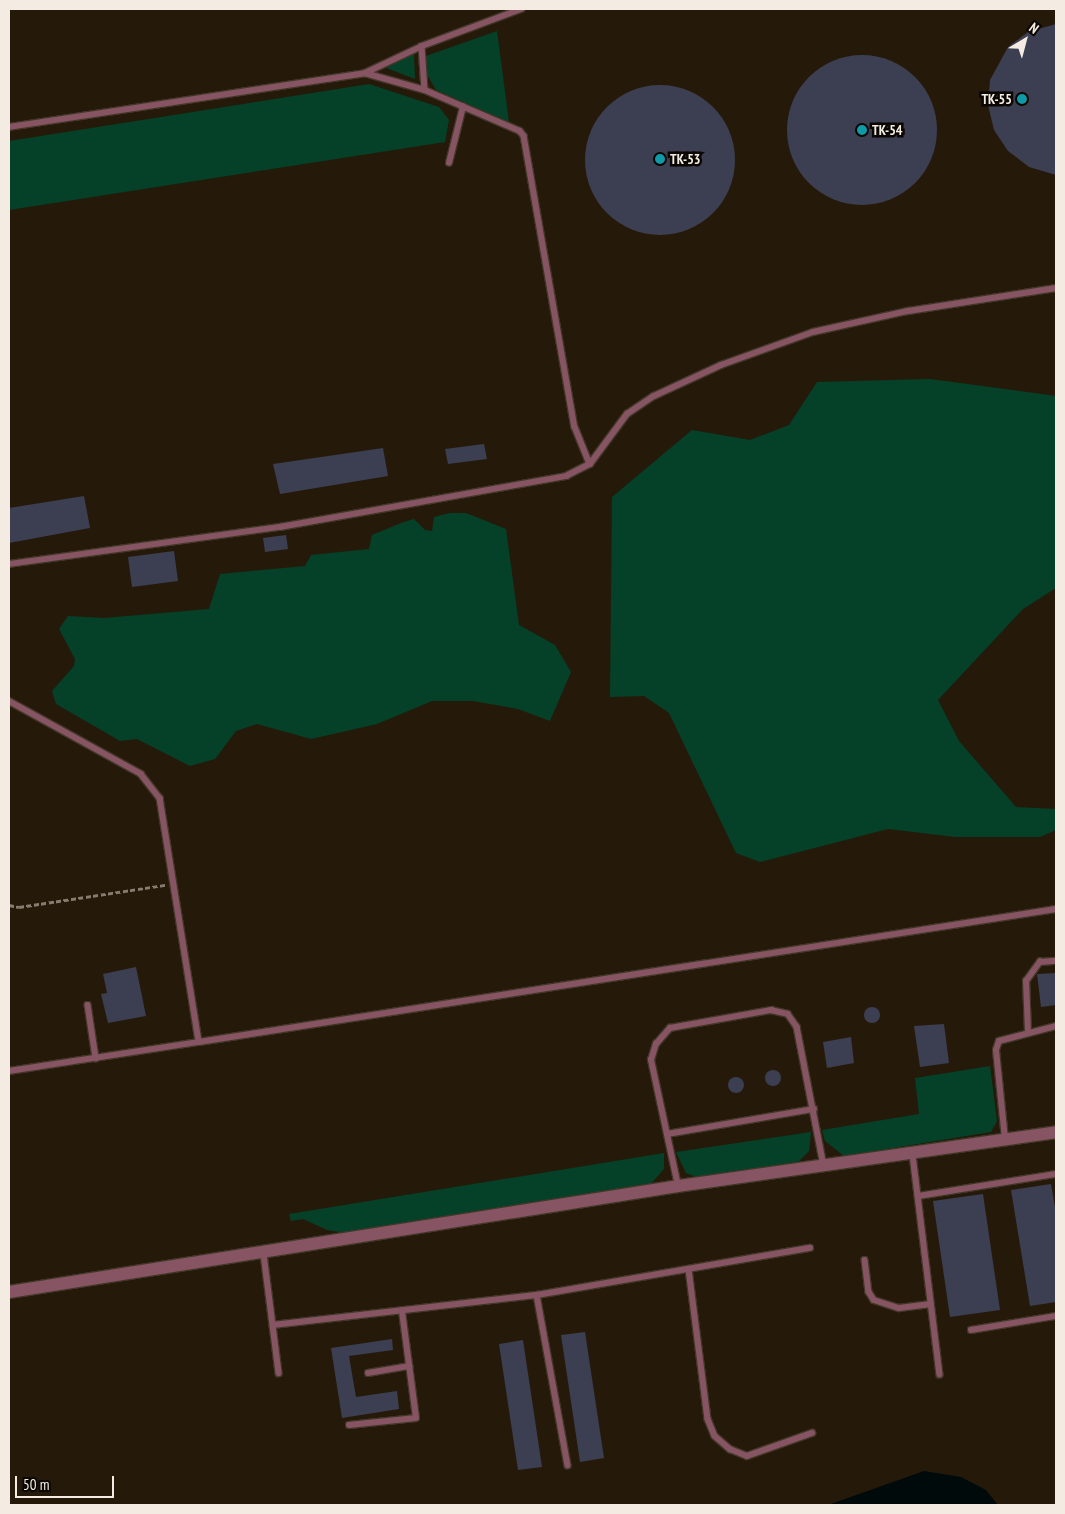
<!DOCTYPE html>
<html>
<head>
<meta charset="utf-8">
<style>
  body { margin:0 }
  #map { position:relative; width:1065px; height:1514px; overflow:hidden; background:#251a0a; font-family:"PT Sans Narrow",sans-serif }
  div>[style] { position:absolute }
  .green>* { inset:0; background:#044128 }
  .water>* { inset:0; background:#010a0b }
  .building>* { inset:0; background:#3c3e51 }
  .round { border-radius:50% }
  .path>* { height:2.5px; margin-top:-1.25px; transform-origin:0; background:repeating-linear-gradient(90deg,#867c6f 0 5px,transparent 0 7.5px) }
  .roads { filter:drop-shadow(1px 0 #423728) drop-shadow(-1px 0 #423728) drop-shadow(0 1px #423728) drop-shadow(0 -1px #423728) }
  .service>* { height:5.5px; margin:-2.75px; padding:0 2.75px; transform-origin:2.75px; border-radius:2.75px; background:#865462 }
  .tertiary>* { height:12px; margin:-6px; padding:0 6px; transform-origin:6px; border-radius:6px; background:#865462 }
  .dots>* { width:14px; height:14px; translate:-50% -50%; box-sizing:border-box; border:2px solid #0a0602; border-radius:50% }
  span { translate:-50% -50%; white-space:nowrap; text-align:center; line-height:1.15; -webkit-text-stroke:5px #0a0602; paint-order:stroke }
  .poi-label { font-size:14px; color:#f4ece2; font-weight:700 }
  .right { translate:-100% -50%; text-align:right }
  .left { translate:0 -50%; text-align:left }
  .frame { position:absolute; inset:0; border:10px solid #f4ece2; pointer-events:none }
  .north { position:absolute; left:1000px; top:15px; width:50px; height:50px; -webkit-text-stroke:4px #0a0602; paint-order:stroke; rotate:37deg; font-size:14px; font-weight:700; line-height:20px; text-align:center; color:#f4ece2 }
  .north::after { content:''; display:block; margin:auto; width:18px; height:22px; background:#f4ece2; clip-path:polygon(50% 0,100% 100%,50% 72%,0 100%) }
  .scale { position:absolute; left:15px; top:1476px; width:99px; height:22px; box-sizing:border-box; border:2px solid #f4ece2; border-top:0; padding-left:6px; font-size:15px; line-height:18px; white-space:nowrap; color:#f4ece2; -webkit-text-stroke:4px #0a0602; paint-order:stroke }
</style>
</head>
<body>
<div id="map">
  <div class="green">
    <div style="clip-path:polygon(497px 31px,509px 122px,436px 90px,426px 73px,426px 56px)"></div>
    <div style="clip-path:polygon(414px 54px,415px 79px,386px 68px,387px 64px)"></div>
    <div style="clip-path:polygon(369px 84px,439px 107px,449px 120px,445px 142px,9px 210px,9px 141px)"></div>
    <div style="clip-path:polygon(930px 379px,1056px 396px,1056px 588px,1023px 609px,938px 700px,959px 741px,1016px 807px,1056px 809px,1056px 830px,1040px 837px,955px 837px,888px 829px,760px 862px,736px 853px,669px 713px,644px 696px,610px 697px,612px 497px,692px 430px,750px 440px,789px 425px,817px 382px)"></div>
    <div style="clip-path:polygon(450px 513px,466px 513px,506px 529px,519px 625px,555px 645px,571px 672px,550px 721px,518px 709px,473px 701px,432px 701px,377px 724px,311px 739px,257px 724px,236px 731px,215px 759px,190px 766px,137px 739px,120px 741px,56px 704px,52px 691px,74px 666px,75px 659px,59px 629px,68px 616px,104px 618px,209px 609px,220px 574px,305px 566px,311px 555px,369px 549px,372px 535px,401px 523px,414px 519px,425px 530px,432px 531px,434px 517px)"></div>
    <div style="clip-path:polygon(990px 1066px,997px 1121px,991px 1132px,844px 1156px,825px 1141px,822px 1130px,919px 1114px,915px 1078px)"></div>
    <div style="clip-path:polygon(811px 1132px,809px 1151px,798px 1162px,699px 1178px,686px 1173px,676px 1152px)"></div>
    <div style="clip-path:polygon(664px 1153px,664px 1169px,649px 1186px,346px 1233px,327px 1230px,303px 1219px,291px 1221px,289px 1214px)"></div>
  </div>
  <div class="water">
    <div style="clip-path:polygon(924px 1471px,961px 1477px,986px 1490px,998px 1505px,828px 1505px)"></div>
  </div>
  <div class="building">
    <div style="clip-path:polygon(1056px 24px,1056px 175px,1029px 167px,1008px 151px,994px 130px,988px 105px,990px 80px,1008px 47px,1028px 32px)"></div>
    <div class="round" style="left:787px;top:55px;width:150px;height:150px"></div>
    <div class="round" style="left:585px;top:85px;width:150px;height:150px"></div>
    <div style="clip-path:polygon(484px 444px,487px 459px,448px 464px,445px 449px)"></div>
    <div style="clip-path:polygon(383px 448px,388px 476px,280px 494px,273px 464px)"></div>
    <div style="clip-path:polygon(84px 496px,90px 528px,9px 543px,9px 508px)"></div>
    <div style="clip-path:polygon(286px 535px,288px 549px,265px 552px,263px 538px)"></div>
    <div style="clip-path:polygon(174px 551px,178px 581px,132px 587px,128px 557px)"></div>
    <div style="clip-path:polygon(136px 967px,146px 1016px,108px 1023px,101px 994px,107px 993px,103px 974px)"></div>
    <div style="clip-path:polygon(1056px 973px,1056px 1005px,1041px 1007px,1037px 974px)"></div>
    <div class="round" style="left:864px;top:1007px;width:16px;height:16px"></div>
    <div style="clip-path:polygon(944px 1024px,949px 1063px,920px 1067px,914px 1026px)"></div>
    <div style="clip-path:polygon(851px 1037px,854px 1063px,827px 1068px,823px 1042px)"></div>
    <div class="round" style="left:765px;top:1070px;width:16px;height:16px"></div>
    <div class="round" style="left:728px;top:1077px;width:16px;height:16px"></div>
    <div style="clip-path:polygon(1051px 1184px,1056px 1213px,1056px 1302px,1030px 1306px,1011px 1190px)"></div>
    <div style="clip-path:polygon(983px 1194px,1000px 1310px,950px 1317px,933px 1201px)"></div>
    <div style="clip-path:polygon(585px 1332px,604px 1458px,580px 1462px,561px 1335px)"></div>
    <div style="clip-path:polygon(392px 1339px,393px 1350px,349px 1356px,356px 1397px,397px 1391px,399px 1409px,342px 1418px,331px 1348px)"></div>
    <div style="clip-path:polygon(523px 1340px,542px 1467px,518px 1470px,499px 1344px)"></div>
  </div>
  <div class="path">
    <div style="left:9px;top:905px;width:10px;rotate:11deg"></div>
    <div style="left:19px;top:907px;width:148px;rotate:-8.6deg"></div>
  </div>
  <div class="roads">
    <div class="service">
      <div style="left:422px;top:46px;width:44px;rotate:86.1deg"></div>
      <div style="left:365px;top:73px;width:62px;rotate:15.8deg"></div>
      <div style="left:425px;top:90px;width:103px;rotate:23.3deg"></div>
      <div style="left:520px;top:131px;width:6px;rotate:51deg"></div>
      <div style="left:524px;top:136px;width:295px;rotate:80.1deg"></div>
      <div style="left:575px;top:427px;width:40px;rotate:68deg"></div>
      <div style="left:9px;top:127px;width:360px;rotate:-8.6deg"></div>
      <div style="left:365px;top:73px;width:63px;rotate:-25.3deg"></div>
      <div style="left:422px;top:46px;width:106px;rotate:-20.5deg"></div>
      <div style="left:449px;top:163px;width:58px;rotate:-76deg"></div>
      <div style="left:9px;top:564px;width:274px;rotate:-7.8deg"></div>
      <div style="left:280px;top:527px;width:291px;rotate:-10.1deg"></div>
      <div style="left:566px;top:476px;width:27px;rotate:-27deg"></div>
      <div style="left:590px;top:464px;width:62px;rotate:-53.5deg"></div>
      <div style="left:627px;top:414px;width:32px;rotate:-34deg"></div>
      <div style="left:654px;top:396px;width:74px;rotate:-24.8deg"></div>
      <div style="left:721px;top:365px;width:98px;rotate:-19.7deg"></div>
      <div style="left:813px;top:332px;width:97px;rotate:-12.5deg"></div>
      <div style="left:908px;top:311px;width:150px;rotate:-8.8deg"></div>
      <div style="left:9px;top:701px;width:151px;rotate:28.9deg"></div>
      <div style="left:141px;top:774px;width:31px;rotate:52deg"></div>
      <div style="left:160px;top:798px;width:247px;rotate:80.9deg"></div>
      <div style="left:199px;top:1042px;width:867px;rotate:-8.82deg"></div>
      <div style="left:88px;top:1005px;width:54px;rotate:81.4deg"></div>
      <div style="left:1028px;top:1032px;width:51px;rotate:-92.2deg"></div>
      <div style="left:1026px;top:981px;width:24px;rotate:-54deg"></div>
      <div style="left:1040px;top:962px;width:16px;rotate:-4deg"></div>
      <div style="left:9px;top:1071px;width:192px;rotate:-8.7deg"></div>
      <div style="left:667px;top:1134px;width:149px;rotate:-9.7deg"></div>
      <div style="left:1005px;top:1139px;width:89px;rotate:-95.8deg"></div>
      <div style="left:996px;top:1050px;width:9px;rotate:-72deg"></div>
      <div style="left:999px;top:1041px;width:59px;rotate:-14.7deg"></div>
      <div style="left:913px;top:1155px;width:221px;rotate:83deg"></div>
      <div style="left:678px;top:1186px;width:129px;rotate:-102.1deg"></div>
      <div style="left:651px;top:1060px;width:17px;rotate:-73deg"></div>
      <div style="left:656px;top:1044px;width:21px;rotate:-49deg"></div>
      <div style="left:670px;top:1028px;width:103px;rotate:-10.1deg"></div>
      <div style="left:771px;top:1010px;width:17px;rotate:13deg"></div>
      <div style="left:788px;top:1014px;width:16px;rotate:55deg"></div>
      <div style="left:797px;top:1027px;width:142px;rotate:79deg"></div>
      <div style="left:918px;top:1196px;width:140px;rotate:-9.1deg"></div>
      <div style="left:264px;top:1254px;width:120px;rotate:82.8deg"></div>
      <div style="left:865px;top:1260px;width:32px;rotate:83deg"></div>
      <div style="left:869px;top:1292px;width:9px;rotate:58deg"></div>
      <div style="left:874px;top:1300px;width:26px;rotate:18deg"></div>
      <div style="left:899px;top:1308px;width:32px;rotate:-7deg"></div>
      <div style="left:689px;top:1269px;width:151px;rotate:82.8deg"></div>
      <div style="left:708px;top:1419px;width:18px;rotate:68deg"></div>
      <div style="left:715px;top:1436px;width:20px;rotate:41deg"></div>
      <div style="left:730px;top:1449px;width:18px;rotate:22deg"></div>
      <div style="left:747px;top:1456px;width:69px;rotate:-19.5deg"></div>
      <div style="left:537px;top:1295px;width:173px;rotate:79.7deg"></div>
      <div style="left:273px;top:1325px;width:266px;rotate:-6.5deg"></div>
      <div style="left:537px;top:1295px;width:277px;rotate:-9.8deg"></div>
      <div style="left:971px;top:1330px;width:86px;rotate:-9.4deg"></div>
      <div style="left:368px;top:1373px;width:42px;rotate:-9.7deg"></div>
      <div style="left:349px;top:1425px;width:67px;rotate:-6deg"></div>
      <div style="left:416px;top:1418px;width:108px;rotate:-97.5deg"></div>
    </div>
    <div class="tertiary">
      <div style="left:9px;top:1292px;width:677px;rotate:-9deg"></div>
      <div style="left:678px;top:1186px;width:382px;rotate:-8.1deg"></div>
    </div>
  </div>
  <div class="dots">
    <div style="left:1022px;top:99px;background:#0f9aa8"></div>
    <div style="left:862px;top:130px;background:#0f9aa8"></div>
    <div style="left:660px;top:159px;background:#0f9aa8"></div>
  </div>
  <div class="poi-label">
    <span class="right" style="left:1012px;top:99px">TK-55</span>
    <span class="left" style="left:872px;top:130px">TK-54</span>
    <span class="left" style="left:670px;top:159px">TK-53</span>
  </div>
  <div class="frame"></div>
  <div class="north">N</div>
  <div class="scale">50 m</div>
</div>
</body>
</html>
